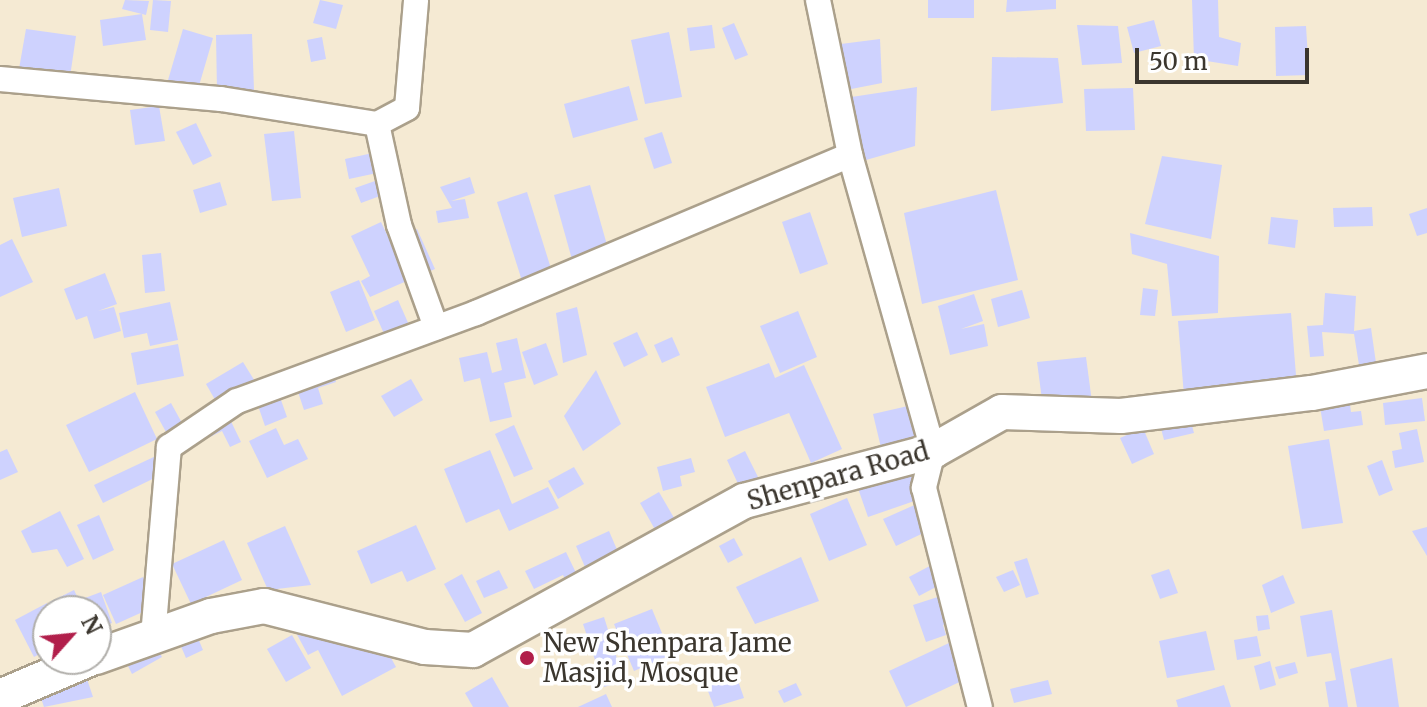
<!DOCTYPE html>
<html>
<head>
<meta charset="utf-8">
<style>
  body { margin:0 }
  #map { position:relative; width:1427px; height:707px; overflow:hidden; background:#f5ead3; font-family:Merriweather,serif }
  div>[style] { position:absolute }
  .building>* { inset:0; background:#ced2fe }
  .roads { filter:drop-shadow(2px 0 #aba08b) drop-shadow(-2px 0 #aba08b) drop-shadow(0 2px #aba08b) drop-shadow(0 -2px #aba08b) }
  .street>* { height:24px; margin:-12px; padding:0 12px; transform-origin:12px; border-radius:12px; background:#fff }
  .secondary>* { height:34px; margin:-17px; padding:0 17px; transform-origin:17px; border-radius:17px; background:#fff }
  .dots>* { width:22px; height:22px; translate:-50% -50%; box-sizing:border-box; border:4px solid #fff; border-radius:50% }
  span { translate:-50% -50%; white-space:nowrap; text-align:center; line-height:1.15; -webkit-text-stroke:7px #fff; paint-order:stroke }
  .street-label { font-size:26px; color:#3b362e }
  .poi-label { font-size:26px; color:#3b362e }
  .left { translate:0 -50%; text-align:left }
  .north { position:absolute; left:32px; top:595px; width:80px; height:80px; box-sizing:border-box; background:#fff; border:2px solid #b1afab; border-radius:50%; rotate:63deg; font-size:22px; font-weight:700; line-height:32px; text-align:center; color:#3b362e }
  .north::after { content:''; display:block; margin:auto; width:28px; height:36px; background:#b11f4b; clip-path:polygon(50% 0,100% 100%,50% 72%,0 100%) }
  .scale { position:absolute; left:1135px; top:48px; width:174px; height:36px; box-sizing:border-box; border:4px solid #3b362e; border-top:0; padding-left:10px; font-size:24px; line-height:28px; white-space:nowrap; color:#3b362e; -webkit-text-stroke:6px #fff; paint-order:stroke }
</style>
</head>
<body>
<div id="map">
  <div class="building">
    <div style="clip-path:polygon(125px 0,149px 1px,146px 15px,122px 9px)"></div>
    <div style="clip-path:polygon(153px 0,171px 1px,168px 32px,150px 30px)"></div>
    <div style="clip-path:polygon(320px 0,343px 5px,336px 29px,313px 23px)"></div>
    <div style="clip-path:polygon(928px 0,974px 0,974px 18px,928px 18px)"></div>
    <div style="clip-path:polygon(1007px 0,1056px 0,1056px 9px,1006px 12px)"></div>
    <div style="clip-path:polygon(1192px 0,1218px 0,1219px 37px,1241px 43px,1238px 66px,1194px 59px)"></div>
    <div style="clip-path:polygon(142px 14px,146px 40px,103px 46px,100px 20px)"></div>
    <div style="clip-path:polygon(1154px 20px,1161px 46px,1134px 53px,1127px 27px)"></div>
    <div style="clip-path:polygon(734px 23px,748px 55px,735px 60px,722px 28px)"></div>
    <div style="clip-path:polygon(712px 25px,715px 48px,690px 51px,687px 28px)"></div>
    <div style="clip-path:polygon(1077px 25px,1118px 26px,1122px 63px,1082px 65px)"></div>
    <div style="clip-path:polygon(1306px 26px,1309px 75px,1276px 76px,1275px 27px)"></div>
    <div style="clip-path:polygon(26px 29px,76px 36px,70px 77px,19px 69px)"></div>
    <div style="clip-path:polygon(183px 29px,213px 38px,196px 96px,166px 87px)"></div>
    <div style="clip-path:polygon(669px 32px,682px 97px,645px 104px,631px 40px)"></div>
    <div style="clip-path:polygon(252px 34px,254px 90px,217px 91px,216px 35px)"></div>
    <div style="clip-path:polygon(322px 37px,326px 59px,311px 62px,307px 40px)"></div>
    <div style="clip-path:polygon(880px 39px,882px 83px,841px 91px,833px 45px)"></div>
    <div style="clip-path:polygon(992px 57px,1058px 58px,1063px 103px,991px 111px)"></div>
    <div style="clip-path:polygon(629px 86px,638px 120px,573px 138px,564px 104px)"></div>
    <div style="clip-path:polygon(917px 87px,915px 146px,859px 162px,845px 98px)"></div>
    <div style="clip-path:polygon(1133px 88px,1135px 130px,1086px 131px,1084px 89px)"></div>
    <div style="clip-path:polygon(159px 106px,165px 141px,135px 145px,130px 110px)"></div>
    <div style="clip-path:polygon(196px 123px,212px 156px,193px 165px,176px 132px)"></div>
    <div style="clip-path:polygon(294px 131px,301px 198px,272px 201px,264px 134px)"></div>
    <div style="clip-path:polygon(662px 132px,672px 163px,654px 169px,644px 138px)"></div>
    <div style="clip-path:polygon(373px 153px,377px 173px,349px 179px,345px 159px)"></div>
    <div style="clip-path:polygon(1162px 156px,1222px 165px,1211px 239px,1145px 224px)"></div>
    <div style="clip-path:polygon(470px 177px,475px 193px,451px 201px,465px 199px,469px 218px,438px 223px,436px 211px,452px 208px,440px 187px)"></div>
    <div style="clip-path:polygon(375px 181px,380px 196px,361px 203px,355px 188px)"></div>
    <div style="clip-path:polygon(220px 182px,227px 205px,200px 213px,193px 190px)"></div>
    <div style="clip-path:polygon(590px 185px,609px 252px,573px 263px,554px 195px)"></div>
    <div style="clip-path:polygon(59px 188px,67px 226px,22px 237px,13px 198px)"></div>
    <div style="clip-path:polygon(996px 190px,1018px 280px,922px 304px,904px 213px)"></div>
    <div style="clip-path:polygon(527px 192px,553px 275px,523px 284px,497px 202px)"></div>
    <div style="clip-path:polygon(1372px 207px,1373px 226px,1334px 227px,1333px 208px)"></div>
    <div style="clip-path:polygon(1427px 208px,1427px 233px,1417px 236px,1409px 214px)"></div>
    <div style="clip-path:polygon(810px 212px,828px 264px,800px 274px,782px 222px)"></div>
    <div style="clip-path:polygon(1271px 217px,1298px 220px,1295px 248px,1268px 244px)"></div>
    <div style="clip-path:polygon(381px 222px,409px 280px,370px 297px,361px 281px,370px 276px,351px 236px)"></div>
    <div style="clip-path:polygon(417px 229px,435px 269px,421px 275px,403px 236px)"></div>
    <div style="clip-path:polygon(1130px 233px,1219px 256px,1218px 313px,1172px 316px,1167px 264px,1132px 254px)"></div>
    <div style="clip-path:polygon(12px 239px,33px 282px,0 297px,0 245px)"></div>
    <div style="clip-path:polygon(161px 253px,165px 291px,145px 293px,142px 255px)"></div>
    <div style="clip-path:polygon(105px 273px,117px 304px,98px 311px,114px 307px,121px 331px,94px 339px,87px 316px,76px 320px,64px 289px)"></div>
    <div style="clip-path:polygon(359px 280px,375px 320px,346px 332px,330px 292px)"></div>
    <div style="clip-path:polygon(1143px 288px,1158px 290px,1155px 316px,1140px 315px)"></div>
    <div style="clip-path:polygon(1022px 290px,1030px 318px,998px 327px,991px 299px)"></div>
    <div style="clip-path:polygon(1325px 293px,1356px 296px,1354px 331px,1371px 328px,1376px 363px,1359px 365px,1354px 334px,1322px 332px,1324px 356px,1310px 357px,1307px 326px,1323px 325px)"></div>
    <div style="clip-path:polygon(974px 294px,983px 321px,961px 329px,984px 324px,988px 346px,950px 355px,938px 306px)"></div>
    <div style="clip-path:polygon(398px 300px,413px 334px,389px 345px,374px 311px)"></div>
    <div style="clip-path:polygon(170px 302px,178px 340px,150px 346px,147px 333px,124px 338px,119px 313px)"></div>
    <div style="clip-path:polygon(577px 307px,587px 355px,563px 363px,556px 313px)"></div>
    <div style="clip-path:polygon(798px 311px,817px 357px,780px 373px,760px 326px)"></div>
    <div style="clip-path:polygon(1291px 313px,1297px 388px,1184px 396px,1178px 321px)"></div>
    <div style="clip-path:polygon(637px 332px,648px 355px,624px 367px,613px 343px)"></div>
    <div style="clip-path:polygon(672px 337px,680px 355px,662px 363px,654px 345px)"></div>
    <div style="clip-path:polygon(517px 338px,526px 378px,504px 383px,512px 417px,490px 422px,480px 378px,464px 382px,459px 358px,487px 352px,492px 373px,502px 370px,496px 343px)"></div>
    <div style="clip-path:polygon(546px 343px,558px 375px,534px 385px,522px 352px)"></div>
    <div style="clip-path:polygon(178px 344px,184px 376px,137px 385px,131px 353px)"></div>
    <div style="clip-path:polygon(1086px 357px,1092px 402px,1043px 407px,1037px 362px)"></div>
    <div style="clip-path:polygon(243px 362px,256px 383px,218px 405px,206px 384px)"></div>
    <div style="clip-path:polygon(769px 363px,775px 378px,804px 365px,842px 449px,811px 463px,789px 413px,725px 437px,706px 387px)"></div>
    <div style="clip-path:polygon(331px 366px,336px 382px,318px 388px,323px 404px,304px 410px,293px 377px)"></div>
    <div style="clip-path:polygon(596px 370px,621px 424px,583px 451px,564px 416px)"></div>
    <div style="clip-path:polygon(411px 379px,423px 400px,394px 417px,381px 396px)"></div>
    <div style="clip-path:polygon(276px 386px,287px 417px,265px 426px,254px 394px)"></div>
    <div style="clip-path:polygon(135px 392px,157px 439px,89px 472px,66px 425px)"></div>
    <div style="clip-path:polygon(1349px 397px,1351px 412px,1361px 411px,1363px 425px,1324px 431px,1319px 401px)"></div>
    <div style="clip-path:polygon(1422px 398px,1425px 421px,1385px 425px,1383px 403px)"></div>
    <div style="clip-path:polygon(171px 403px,182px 423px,166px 432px,155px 412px)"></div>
    <div style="clip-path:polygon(908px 406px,918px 448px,883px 456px,873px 414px)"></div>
    <div style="clip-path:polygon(1187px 407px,1194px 433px,1164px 440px,1157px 413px)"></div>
    <div style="clip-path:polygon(226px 411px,241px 442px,230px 447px,222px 431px,210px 437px,203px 422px)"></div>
    <div style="clip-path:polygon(514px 425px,533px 469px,514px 477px,495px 434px)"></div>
    <div style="clip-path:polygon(276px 428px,284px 445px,298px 439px,308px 459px,267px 478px,249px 441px)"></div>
    <div style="clip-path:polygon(1143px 428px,1154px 454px,1132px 464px,1120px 438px)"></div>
    <div style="clip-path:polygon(1417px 429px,1424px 462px,1395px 468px,1392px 451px,1402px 449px,1399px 433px)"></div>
    <div style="clip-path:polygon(1329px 439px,1343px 523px,1302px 529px,1288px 446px)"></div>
    <div style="clip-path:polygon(7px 449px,18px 472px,0 480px,0 452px)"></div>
    <div style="clip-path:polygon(490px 450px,512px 504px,548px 487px,559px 508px,509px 531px,499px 509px,466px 523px,444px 469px)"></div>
    <div style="clip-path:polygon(745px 451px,758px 477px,739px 486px,727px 460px)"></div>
    <div style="clip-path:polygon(911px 454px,926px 497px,868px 517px,853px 474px)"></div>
    <div style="clip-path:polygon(158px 455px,167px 472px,103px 503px,94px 485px)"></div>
    <div style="clip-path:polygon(691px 458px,695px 472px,680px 476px,682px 486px,663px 491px,657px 467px)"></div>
    <div style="clip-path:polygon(1382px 460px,1393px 490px,1379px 496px,1367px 466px)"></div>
    <div style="clip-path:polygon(574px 467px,584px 484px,558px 499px,548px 481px)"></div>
    <div style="clip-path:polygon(659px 492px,677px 523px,657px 533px,640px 503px)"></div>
    <div style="clip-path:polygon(847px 498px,867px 545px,829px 561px,810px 514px)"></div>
    <div style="clip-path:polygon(919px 503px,932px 529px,896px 546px,883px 519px)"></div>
    <div style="clip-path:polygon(60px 511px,84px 559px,67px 567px,57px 549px,32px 553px,21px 531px)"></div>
    <div style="clip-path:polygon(99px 515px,114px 550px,93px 560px,77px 525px)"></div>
    <div style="clip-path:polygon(416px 525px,436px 569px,407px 582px,402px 571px,371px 584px,357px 551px)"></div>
    <div style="clip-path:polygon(285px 526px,311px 585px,268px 590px,247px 543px)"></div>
    <div style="clip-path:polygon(1427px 527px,1427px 556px,1412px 531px)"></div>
    <div style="clip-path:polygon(609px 531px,621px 559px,588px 574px,576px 546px)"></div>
    <div style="clip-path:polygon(734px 538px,743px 555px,728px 563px,719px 546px)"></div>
    <div style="clip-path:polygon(224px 540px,242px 580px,191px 604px,172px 564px)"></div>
    <div style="clip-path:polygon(566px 552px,578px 577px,567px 583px,563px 575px,534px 589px,525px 571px)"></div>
    <div style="clip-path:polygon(801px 557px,819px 601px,755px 624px,736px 587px)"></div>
    <div style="clip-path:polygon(1027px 558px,1039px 594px,1026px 598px,1014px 562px)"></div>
    <div style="clip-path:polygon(941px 560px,951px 579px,919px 596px,909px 577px)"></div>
    <div style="clip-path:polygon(1169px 569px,1178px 593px,1160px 599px,1151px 575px)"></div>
    <div style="clip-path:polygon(499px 570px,508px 588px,484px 598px,476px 581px)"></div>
    <div style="clip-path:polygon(1013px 570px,1020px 585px,1004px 592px,996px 577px)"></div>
    <div style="clip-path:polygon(462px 574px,482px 613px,465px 622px,444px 584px)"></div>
    <div style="clip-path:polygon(1283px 575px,1295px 603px,1271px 613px,1262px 585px)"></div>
    <div style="clip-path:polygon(143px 577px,156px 606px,116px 624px,103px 595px)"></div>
    <div style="clip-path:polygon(74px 590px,84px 611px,54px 611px,50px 602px)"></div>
    <div style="clip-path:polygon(101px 592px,112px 623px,96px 629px,96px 611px,89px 611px,85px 598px)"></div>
    <div style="clip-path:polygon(947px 594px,956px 621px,943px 625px,946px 635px,926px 642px,913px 605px)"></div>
    <div style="clip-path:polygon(47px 603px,48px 649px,34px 657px,15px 620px)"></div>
    <div style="clip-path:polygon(652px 609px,671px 655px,634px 671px,614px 624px)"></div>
    <div style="clip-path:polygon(1332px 610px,1348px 707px,1329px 707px,1325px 682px,1336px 680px,1331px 653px,1307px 657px,1300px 616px)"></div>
    <div style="clip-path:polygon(1268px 615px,1270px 629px,1258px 631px,1256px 616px)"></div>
    <div style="clip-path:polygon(604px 617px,624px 681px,604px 687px,583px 624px)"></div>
    <div style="clip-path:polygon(335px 621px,349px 647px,377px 632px,396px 667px,342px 696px,318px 650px,308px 655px,294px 629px)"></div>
    <div style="clip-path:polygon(1206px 631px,1215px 670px,1167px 678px,1159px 641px)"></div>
    <div style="clip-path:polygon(292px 635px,311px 668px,286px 682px,267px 649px)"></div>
    <div style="clip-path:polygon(197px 636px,203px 650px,186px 658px,180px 644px)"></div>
    <div style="clip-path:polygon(964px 636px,981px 672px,906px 707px,889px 671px)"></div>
    <div style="clip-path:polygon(1257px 636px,1261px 656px,1237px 660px,1234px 640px)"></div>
    <div style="clip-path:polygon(153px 641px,162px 657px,132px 674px,124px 658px)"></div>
    <div style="clip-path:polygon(1392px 658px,1399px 707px,1357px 707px,1350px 669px)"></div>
    <div style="clip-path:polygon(1270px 661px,1276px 685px,1260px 690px,1254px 666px)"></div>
    <div style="clip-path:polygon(1295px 662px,1298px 673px,1279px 679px,1275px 667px)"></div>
    <div style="clip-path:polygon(736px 675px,744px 698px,714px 707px,706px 686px)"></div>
    <div style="clip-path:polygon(86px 676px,93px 697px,44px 707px,39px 692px)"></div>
    <div style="clip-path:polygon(492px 677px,509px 707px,473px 707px,465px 693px)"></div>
    <div style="clip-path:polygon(1048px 680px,1052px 694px,1014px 703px,1010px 689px)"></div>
    <div style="clip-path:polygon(796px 683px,802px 695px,784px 703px,778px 691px)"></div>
    <div style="clip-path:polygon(1224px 685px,1231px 707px,1178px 707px,1176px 700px)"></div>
    <div style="clip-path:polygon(606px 694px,612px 707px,578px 707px)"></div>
  </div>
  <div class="roads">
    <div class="street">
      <div style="left:818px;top:0;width:158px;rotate:78.3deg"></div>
      <div style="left:850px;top:155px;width:307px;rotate:74.3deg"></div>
      <div style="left:933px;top:451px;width:38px;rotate:104deg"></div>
      <div style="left:924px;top:488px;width:226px;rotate:75.7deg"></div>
      <div style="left:0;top:79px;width:222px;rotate:5.2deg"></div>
      <div style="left:221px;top:99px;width:158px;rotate:9.1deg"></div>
      <div style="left:377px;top:124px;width:34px;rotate:-28deg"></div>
      <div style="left:407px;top:108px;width:108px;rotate:-85.2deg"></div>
      <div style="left:377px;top:124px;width:103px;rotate:77.7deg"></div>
      <div style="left:399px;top:225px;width:109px;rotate:70.1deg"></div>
      <div style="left:153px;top:637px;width:191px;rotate:-85.2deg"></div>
      <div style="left:169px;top:447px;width:82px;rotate:-34.1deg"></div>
      <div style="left:237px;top:401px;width:255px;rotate:-20.2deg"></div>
      <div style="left:476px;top:313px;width:406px;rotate:-22.9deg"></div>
    </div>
    <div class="secondary">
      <div style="left:96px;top:657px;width:122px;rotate:-19.6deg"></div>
      <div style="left:211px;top:616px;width:54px;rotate:-10.7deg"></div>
      <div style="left:264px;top:606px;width:166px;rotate:14.3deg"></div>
      <div style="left:425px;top:647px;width:48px;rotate:3.6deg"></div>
      <div style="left:473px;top:650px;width:309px;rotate:-28.8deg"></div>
      <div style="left:744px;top:501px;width:196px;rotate:-14.8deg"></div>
      <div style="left:933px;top:451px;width:79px;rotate:-29.5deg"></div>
      <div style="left:1002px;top:412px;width:119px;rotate:1.9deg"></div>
      <div style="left:1121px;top:416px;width:192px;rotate:-6.9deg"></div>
      <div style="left:1312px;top:393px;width:117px;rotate:-10.8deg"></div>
      <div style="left:0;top:697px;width:97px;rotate:-23.1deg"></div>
    </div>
  </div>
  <div class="dots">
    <div style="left:527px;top:658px;background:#b11f4b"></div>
  </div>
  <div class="street-label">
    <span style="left:838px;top:476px;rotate:-16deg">Shenpara Road</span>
  </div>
  <div class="poi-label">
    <span class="left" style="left:543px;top:658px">New Shenpara Jame<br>Masjid, Mosque</span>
  </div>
  <div class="north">N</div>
  <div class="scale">50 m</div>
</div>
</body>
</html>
